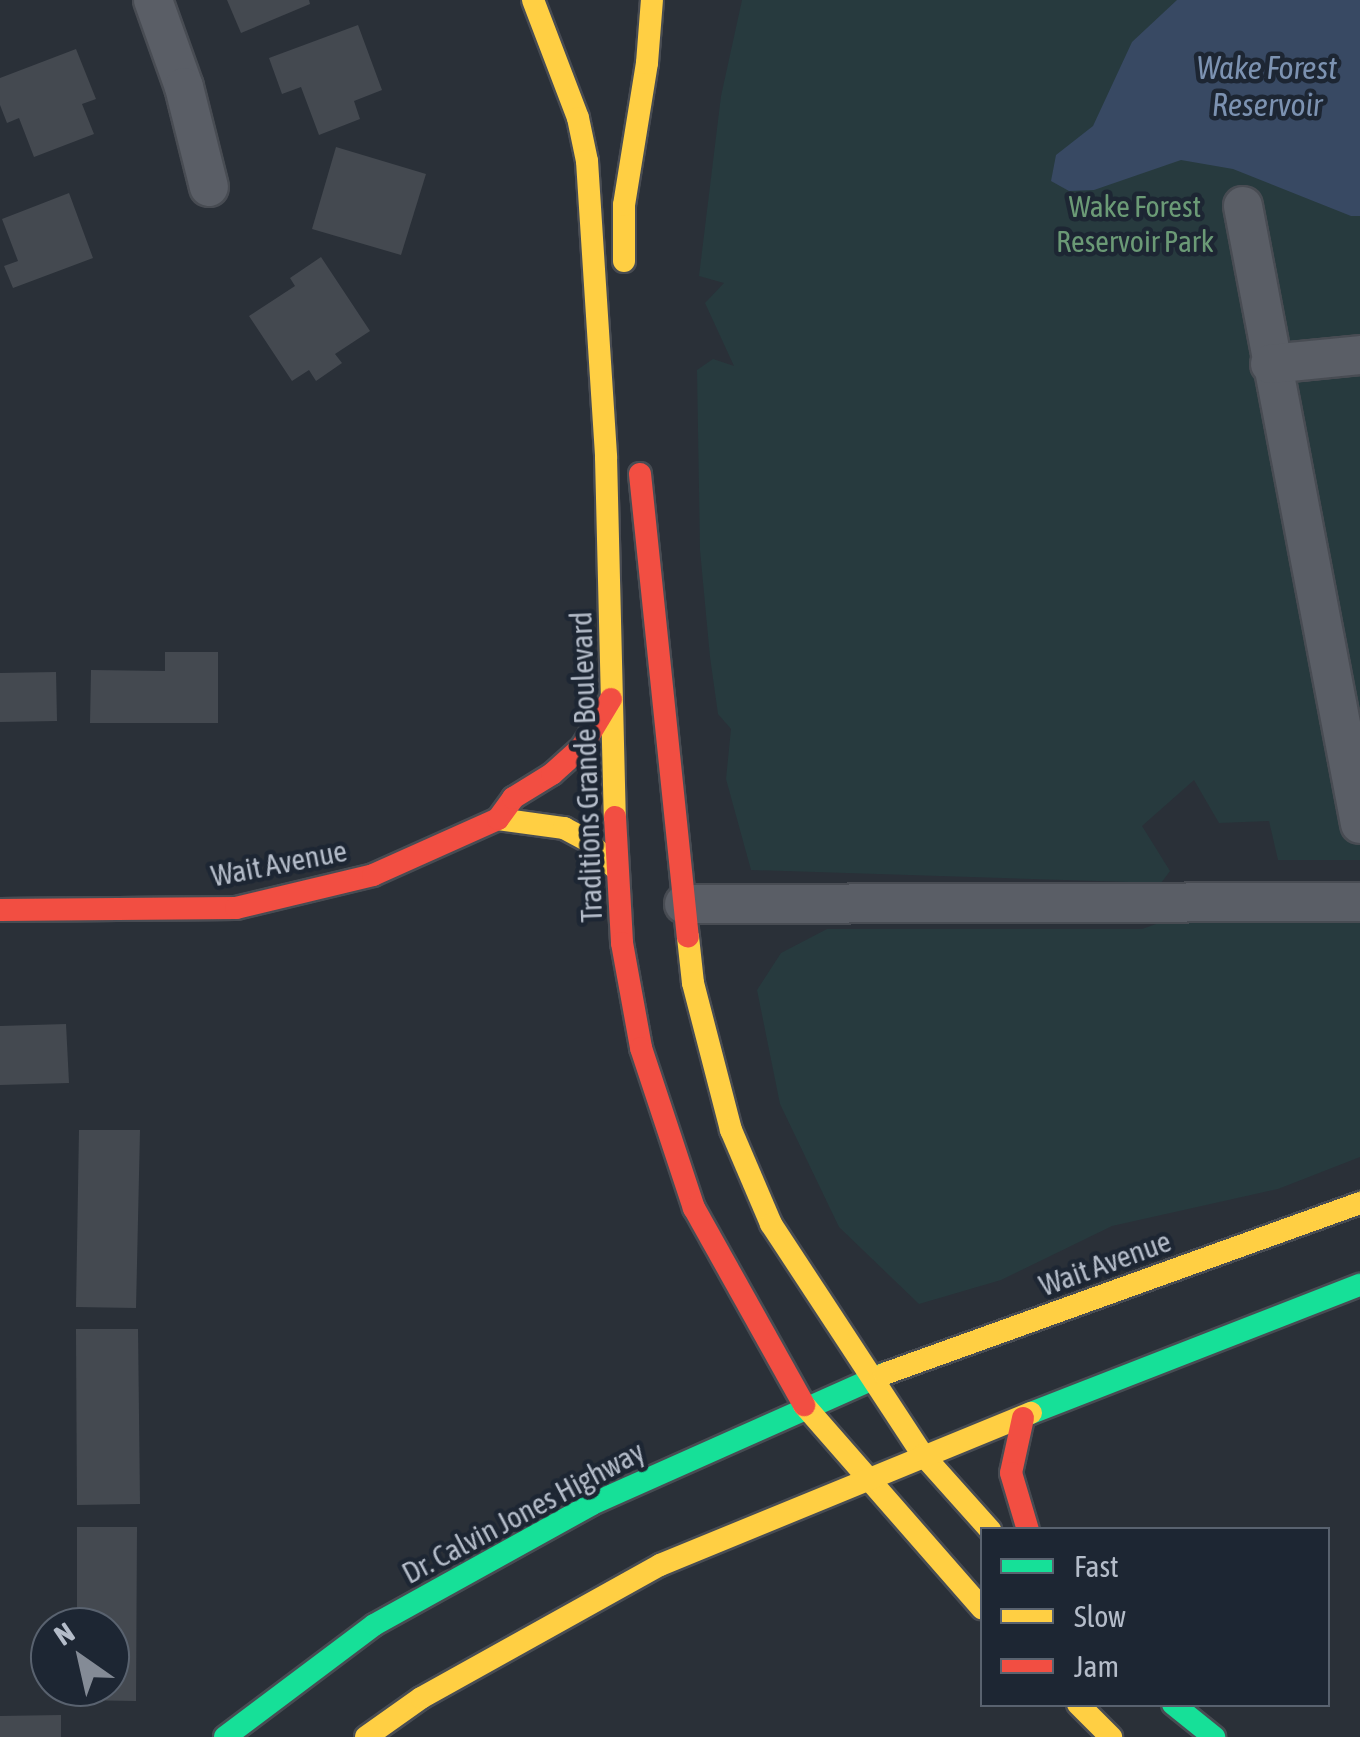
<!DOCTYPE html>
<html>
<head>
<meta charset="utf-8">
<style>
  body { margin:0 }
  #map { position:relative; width:1360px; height:1737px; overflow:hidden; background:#2a3038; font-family:"Asap Condensed",sans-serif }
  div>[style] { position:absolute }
  .green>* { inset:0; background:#273a3e }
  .water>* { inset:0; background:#384963 }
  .building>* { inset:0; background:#444950 }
  .roads { filter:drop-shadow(2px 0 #484c53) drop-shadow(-2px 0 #484c53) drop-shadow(0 2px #484c53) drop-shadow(0 -2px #484c53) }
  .street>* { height:38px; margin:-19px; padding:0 19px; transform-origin:19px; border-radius:19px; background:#5a5e66 }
  .fast>* { height:22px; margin:-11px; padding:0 11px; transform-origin:11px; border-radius:11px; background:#16e098 }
  .slow>* { height:22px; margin:-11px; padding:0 11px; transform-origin:11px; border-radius:11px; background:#ffcf43 }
  .jam>* { height:22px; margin:-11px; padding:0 11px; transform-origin:11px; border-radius:11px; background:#f24e42 }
  span { translate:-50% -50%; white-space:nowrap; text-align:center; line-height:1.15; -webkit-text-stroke:9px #1d2633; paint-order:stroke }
  .park-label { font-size:30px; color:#6b9a76 }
  .street-label { font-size:30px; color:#b4bcc9 }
  .water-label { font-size:32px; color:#7c92b1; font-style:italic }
  .legend { position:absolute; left:980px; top:1527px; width:350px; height:180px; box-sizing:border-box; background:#1d2633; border:2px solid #59626f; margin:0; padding:12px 18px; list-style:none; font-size:30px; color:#b4bcc9 }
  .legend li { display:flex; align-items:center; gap:20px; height:50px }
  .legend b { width:50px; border:2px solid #59626f }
  .north { position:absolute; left:30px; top:1607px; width:100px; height:100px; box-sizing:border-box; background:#1d2633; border:2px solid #59626f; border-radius:50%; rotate:326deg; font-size:28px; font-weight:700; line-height:40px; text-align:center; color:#b4bcc9 }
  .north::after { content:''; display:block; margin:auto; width:35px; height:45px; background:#848b96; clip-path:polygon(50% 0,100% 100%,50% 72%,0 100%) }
</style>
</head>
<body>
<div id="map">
  <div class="green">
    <div style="clip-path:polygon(742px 0,1360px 0,1360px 860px,1278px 860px,1269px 821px,1219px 823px,1194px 780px,1142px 826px,1170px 871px,1161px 883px,751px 870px,726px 779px,731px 729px,718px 714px,710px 657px,700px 550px,697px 370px,713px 359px,734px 366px,705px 303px,724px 283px,699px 276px,721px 96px)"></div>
    <div style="clip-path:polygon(1360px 920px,1360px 1157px,1278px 1189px,1112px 1226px,1001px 1280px,919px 1304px,839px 1227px,780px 1104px,757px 990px,781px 953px,827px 929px,1142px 929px,1159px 923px)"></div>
  </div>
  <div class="water">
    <div style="clip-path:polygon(1177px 0,1360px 0,1360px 216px,1351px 216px,1233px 169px,1181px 160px,1094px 190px,1069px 191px,1051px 181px,1056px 155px,1093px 126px,1132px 42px)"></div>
  </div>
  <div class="building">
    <div style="clip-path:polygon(227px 0,309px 0,310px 4px,241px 33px)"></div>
    <div style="clip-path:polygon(358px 25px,382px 90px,354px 101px,360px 119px,319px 135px,301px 87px,282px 94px,269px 58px)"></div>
    <div style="clip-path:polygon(76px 49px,96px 99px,82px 104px,94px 134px,34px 157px,19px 118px,7px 123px,0 105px,0 78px)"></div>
    <div style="clip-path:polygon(336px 147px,426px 174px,401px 255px,312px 229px)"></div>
    <div style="clip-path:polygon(69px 193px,93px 258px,13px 288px,4px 266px,18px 261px,2px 219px)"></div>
    <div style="clip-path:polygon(321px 257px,370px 331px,335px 354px,342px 363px,316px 381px,309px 370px,292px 381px,249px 316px,295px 286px,290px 278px)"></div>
    <div style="clip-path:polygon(165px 652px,218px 652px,218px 723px,90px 723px,91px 670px,165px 671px)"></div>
    <div style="clip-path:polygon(56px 672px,57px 721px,0 722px,0 673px)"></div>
    <div style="clip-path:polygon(66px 1024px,69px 1083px,0 1085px,0 1026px)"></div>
    <div style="clip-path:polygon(79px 1130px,140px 1130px,136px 1308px,76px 1307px)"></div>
    <div style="clip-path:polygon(76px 1329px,138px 1329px,140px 1504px,77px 1505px)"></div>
    <div style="clip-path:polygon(77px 1527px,137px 1527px,136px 1701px,76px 1700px,76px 1687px,110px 1687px,110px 1627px,77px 1627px)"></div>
    <div style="clip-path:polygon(61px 1715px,61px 1737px,0 1737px,0 1716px)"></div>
  </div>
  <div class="roads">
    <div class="street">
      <div style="left:153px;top:0;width:92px;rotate:70.4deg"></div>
      <div style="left:184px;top:87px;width:103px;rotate:76deg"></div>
      <div style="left:1243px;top:206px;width:629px;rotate:79.28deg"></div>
      <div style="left:1270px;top:364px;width:90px;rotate:-5.7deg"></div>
      <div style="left:684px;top:904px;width:676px;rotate:-0.17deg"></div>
    </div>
    <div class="fast">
      <div style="left:1031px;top:1413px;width:353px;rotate:-21.3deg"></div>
      <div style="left:1173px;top:1704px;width:53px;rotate:38.8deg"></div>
      <div style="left:225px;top:1737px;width:186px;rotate:-36.9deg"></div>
      <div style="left:374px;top:1625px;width:249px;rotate:-29deg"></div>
      <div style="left:592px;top:1504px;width:320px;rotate:-24deg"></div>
    </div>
    <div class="slow">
      <div style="left:533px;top:0;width:126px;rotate:69.1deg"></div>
      <div style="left:578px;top:118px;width:44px;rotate:78.2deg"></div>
      <div style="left:587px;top:161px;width:297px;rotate:86.3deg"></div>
      <div style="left:606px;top:457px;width:360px;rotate:88.6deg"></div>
      <div style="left:624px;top:261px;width:56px;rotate:-90deg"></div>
      <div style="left:624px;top:205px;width:144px;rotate:-80.8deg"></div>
      <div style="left:647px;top:63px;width:63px;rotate:-85.5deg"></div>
      <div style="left:498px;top:819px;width:67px;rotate:7.8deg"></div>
      <div style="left:564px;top:828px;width:27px;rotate:28deg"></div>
      <div style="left:588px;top:841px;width:40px;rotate:45deg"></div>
      <div style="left:688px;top:937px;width:46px;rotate:83.8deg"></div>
      <div style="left:693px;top:983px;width:152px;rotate:75.5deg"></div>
      <div style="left:731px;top:1130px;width:102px;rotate:66.9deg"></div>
      <div style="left:771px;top:1224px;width:277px;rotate:56.7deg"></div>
      <div style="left:923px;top:1455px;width:101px;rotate:48.2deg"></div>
      <div style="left:884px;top:1374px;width:506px;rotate:-19.76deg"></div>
      <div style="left:804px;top:1405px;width:270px;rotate:48.8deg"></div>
      <div style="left:1078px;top:1704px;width:47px;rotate:45deg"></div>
      <div style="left:366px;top:1737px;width:67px;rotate:-35.3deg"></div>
      <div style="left:421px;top:1698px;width:274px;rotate:-29.1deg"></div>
      <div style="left:660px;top:1565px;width:401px;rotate:-22.3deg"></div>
    </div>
    <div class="jam">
      <div style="left:640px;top:474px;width:465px;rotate:84.1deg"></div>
      <div style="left:615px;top:817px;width:126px;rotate:86.8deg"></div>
      <div style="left:622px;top:943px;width:107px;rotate:79.7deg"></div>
      <div style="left:641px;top:1048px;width:169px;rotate:71.7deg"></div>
      <div style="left:694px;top:1208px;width:226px;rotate:60.8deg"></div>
      <div style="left:0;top:910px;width:236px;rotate:-0.5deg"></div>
      <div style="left:236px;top:908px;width:141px;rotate:-13.5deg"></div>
      <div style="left:373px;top:875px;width:137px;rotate:-24.1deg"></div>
      <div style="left:498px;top:819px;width:26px;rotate:-54deg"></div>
      <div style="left:513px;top:798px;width:46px;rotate:-31.6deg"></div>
      <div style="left:552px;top:774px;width:40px;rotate:-42deg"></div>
      <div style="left:582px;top:747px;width:56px;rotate:-58.9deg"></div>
      <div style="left:1023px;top:1418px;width:56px;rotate:102.3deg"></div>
      <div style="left:1011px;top:1473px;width:59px;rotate:73.4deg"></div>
    </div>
  </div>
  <div class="park-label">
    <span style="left:1135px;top:223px">Wake Forest<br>Reservoir Park</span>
  </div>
  <div class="street-label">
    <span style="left:586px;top:767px;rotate:-92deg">Traditions Grande Boulevard</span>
    <span style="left:279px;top:863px;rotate:-11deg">Wait Avenue</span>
    <span style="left:1105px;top:1263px;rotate:-20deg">Wait Avenue</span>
    <span style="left:523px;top:1512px;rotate:-28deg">Dr. Calvin Jones Highway</span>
  </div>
  <div class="water-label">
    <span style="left:1267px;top:87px">Wake Forest<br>Reservoir</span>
  </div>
  <ul class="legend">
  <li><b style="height:12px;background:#16e098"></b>Fast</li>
  <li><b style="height:12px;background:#ffcf43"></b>Slow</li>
  <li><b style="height:12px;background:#f24e42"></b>Jam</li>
  </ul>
  <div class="north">N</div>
</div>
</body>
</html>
